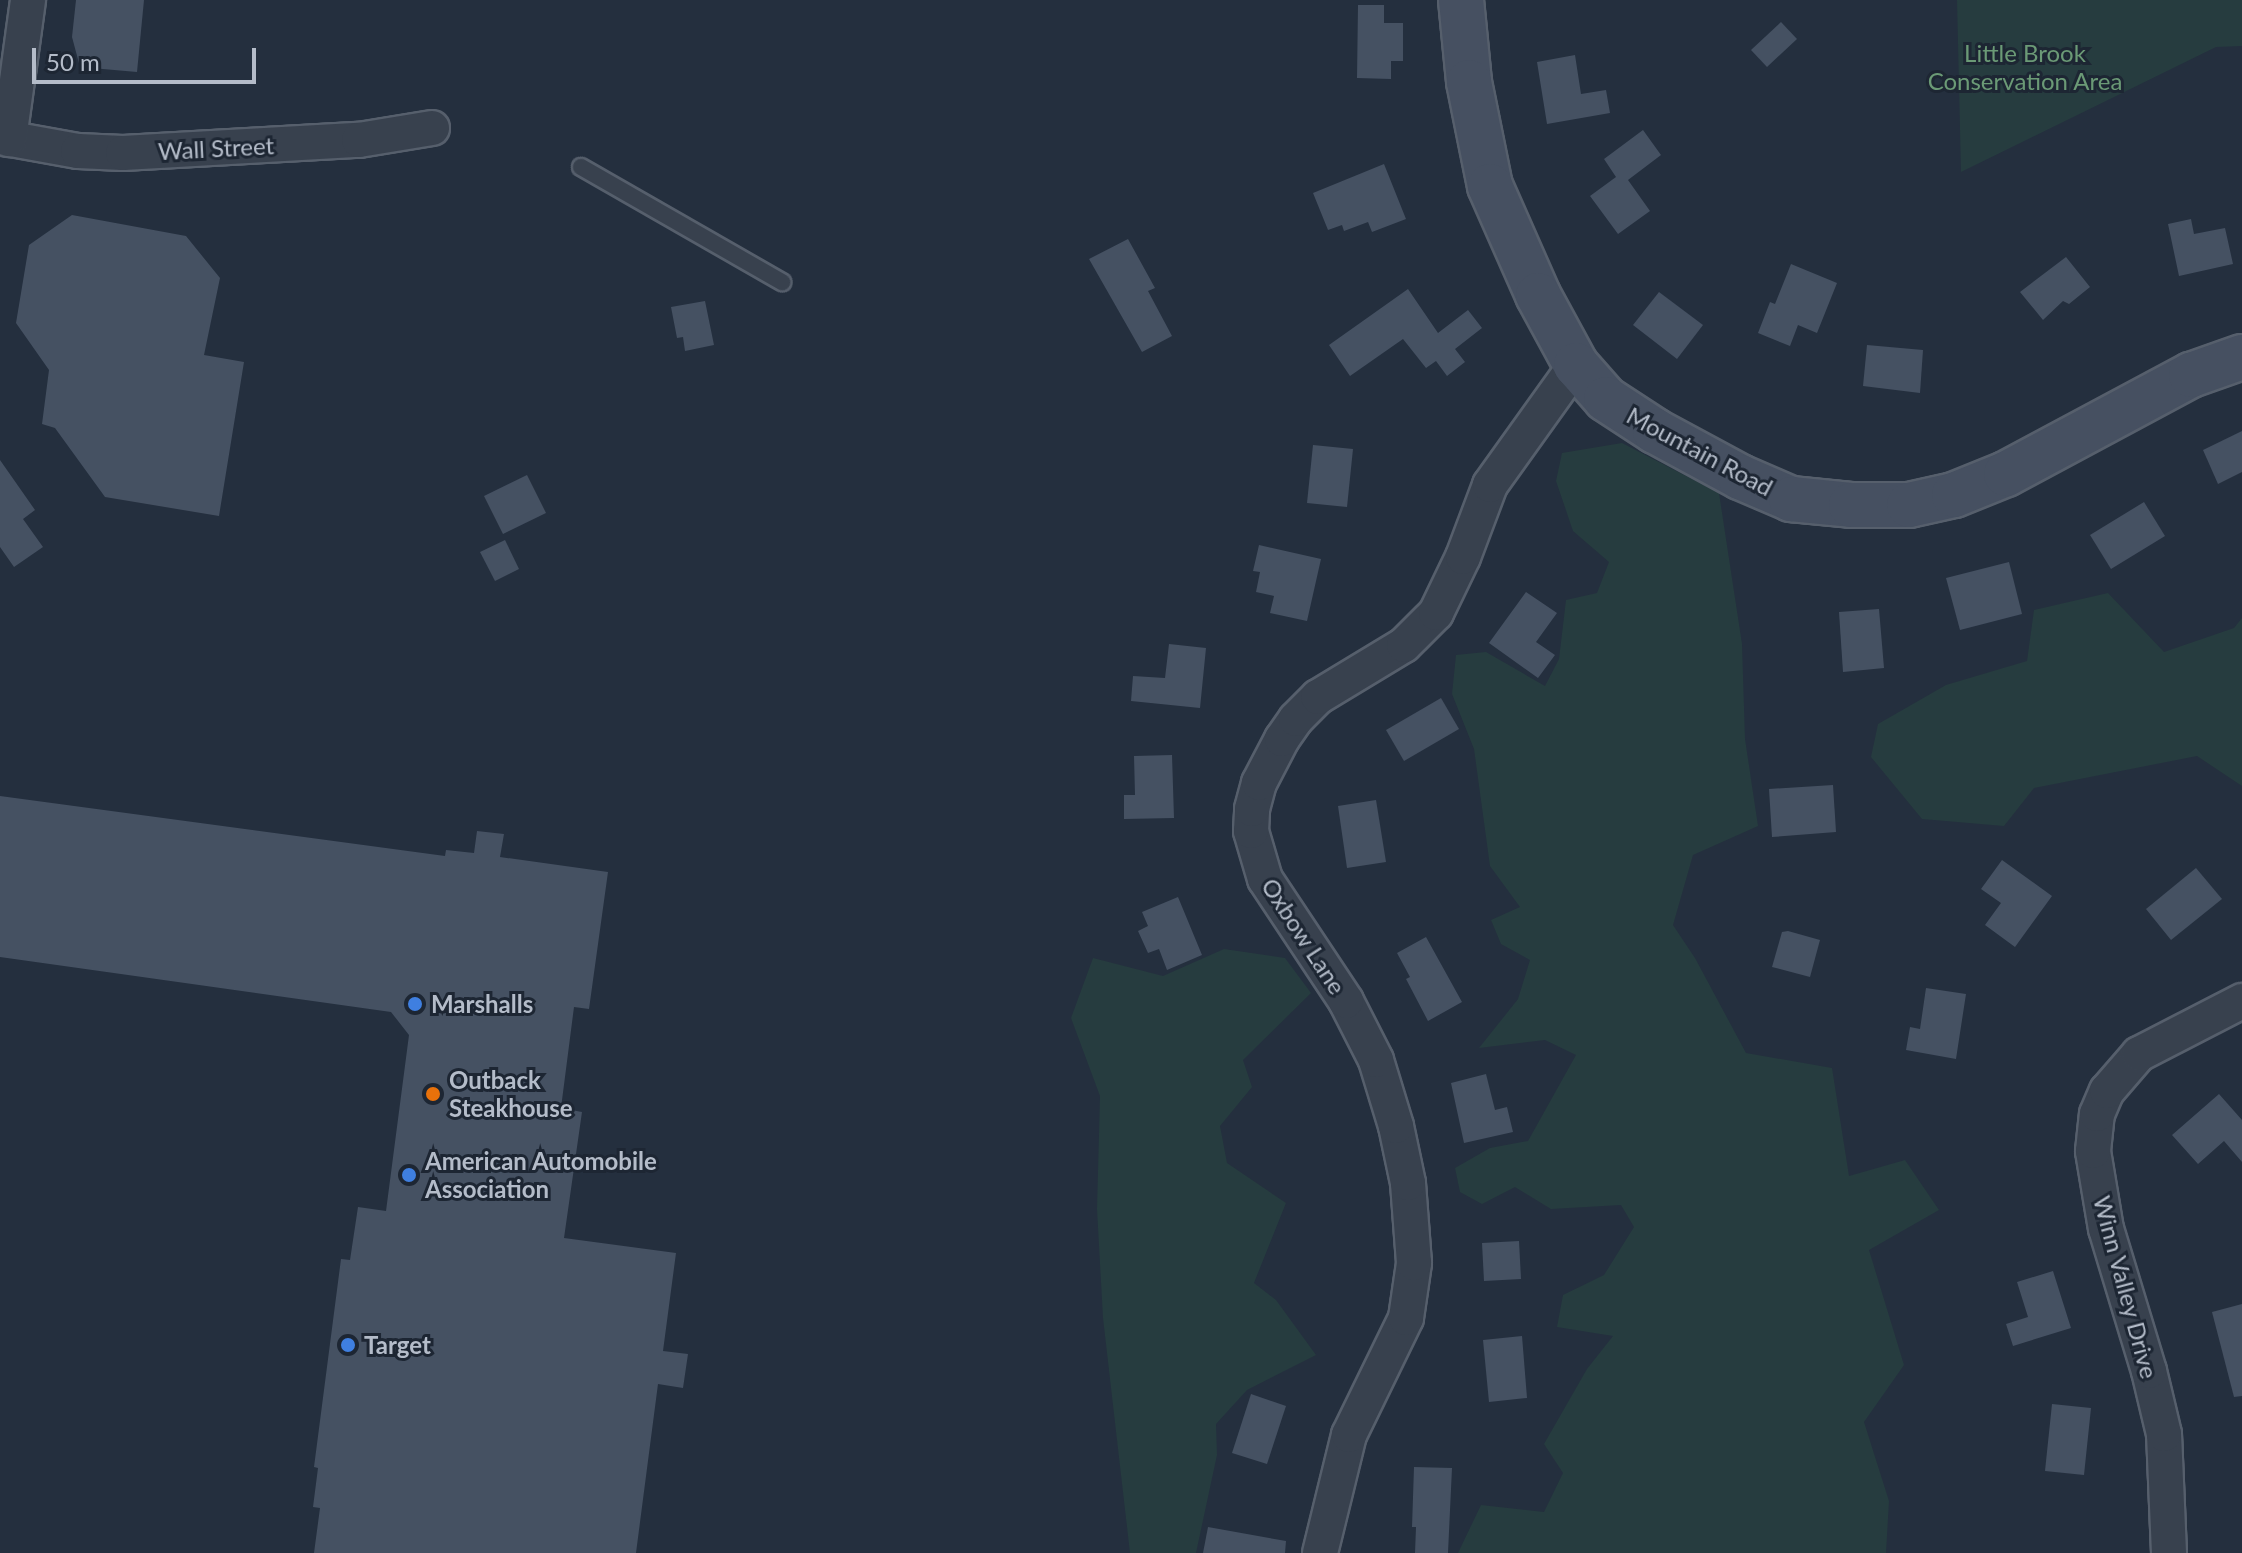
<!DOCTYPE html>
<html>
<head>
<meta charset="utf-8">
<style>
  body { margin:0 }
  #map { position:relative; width:2242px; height:1553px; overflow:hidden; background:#242f3e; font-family:Lato,sans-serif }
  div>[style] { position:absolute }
  .green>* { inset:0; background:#263c3f }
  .building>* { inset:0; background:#455162 }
  .roads { filter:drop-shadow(2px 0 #565f6c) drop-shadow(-2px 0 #565f6c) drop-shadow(0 2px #565f6c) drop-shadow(0 -2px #565f6c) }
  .lane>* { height:16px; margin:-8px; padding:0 8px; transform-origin:8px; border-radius:8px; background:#38414e }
  .street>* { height:34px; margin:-17px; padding:0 17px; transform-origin:17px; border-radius:17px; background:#38414e }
  .secondary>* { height:44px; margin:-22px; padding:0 22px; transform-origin:22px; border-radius:22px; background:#465061 }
  .dots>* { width:22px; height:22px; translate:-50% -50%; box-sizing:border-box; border:4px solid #1d2633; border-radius:50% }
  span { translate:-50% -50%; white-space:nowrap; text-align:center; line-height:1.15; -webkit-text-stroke:6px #1d2633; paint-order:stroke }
  .park-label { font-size:24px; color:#6b9a76 }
  .street-label { font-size:24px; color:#b4bcc9 }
  .poi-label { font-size:24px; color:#b4bcc9; font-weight:700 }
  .left { translate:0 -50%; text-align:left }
  .scale { position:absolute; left:32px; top:48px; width:224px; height:36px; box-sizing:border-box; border:4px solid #b4bcc9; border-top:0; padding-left:10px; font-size:24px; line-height:28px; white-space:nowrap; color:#b4bcc9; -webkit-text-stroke:6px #1d2633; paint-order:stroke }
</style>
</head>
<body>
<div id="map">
  <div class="green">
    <div style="clip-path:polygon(1957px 0,2242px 0,2242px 46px,2216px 47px,1961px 172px)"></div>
    <div style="clip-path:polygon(1622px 443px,1719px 493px,1742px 644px,1745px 739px,1758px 826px,1693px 855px,1673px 925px,1695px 958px,1746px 1053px,1832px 1068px,1849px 1176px,1905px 1160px,1939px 1210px,1869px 1250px,1904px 1365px,1864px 1422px,1889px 1501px,1886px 1553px,1458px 1553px,1481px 1505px,1544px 1512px,1563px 1473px,1544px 1444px,1587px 1369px,1613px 1336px,1557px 1327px,1563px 1295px,1604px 1275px,1634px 1227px,1621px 1205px,1551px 1209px,1515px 1187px,1482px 1204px,1460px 1192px,1455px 1168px,1490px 1148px,1528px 1141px,1576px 1055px,1545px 1040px,1479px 1048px,1518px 999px,1530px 960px,1501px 944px,1491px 920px,1520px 907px,1490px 866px,1474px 749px,1452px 694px,1456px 655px,1486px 652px,1545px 686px,1559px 659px,1566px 600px,1597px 593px,1609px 562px,1573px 531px,1556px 481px,1562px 453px)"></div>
    <div style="clip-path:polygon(2108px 593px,2164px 652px,2234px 628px,2242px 618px,2242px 786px,2197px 756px,2034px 788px,2004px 826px,1922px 819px,1871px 757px,1878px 724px,1946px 685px,2027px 661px,2034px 610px)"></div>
    <div style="clip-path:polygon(1224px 949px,1285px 958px,1311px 993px,1243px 1060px,1252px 1087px,1220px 1126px,1227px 1163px,1286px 1203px,1254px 1283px,1276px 1300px,1316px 1355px,1247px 1390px,1216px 1424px,1217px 1455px,1196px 1553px,1130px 1553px,1103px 1318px,1097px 1209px,1100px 1096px,1071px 1018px,1093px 958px,1163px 976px)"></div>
  </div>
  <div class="building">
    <div style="clip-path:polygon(76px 0,144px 0,137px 72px,80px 67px,72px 37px)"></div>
    <div style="clip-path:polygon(1358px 5px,1384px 5px,1384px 23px,1403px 23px,1403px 61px,1391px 61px,1391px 79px,1357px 78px)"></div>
    <div style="clip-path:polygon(1781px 22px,1797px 39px,1767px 67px,1751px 50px)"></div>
    <div style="clip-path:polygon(1575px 55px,1581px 94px,1606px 90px,1610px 113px,1547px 124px,1537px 62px)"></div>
    <div style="clip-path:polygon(1643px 130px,1661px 155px,1628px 180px,1650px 211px,1618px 234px,1590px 196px,1616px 177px,1604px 159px)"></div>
    <div style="clip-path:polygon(1384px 164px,1406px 219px,1372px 232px,1368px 222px,1344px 231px,1342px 225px,1328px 230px,1313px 193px)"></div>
    <div style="clip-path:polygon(72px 215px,186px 236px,220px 278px,204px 355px,244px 362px,219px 516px,105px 497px,55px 428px,42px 424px,49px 370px,16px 323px,29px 245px)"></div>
    <div style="clip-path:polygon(2191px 219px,2194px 234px,2225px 228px,2233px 264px,2179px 276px,2168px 224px)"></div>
    <div style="clip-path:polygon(1128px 239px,1155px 288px,1148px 291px,1172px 336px,1142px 352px,1089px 259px)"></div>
    <div style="clip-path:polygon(2066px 257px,2090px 287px,2069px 304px,2063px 301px,2043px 320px,2020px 292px)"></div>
    <div style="clip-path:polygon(1791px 264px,1837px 283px,1817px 333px,1798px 325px,1790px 346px,1758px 333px,1770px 302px,1775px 304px)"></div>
    <div style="clip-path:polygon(1408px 289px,1438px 333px,1468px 310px,1482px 328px,1455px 349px,1465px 362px,1447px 376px,1436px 361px,1426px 368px,1403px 339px,1350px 376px,1329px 345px)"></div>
    <div style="clip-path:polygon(1659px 292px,1703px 325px,1677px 359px,1633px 325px)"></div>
    <div style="clip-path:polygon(705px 301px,714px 345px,685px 351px,683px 337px,677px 338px,671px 307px)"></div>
    <div style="clip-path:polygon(1867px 345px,1923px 350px,1920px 393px,1863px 386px)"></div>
    <div style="clip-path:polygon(2242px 431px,2242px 472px,2218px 484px,2203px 450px)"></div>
    <div style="clip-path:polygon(1313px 445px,1353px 449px,1347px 507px,1307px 503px)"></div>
    <div style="clip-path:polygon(0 460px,35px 510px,23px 519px,43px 547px,14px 567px,0 547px)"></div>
    <div style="clip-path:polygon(527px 475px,546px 513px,503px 534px,484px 496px)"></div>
    <div style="clip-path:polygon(2144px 502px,2165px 536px,2111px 569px,2090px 535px)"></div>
    <div style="clip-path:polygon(505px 540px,519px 569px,495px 581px,480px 552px)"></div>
    <div style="clip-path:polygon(1259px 545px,1321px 559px,1307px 621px,1270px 613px,1274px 596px,1256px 592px,1260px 572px,1253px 571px)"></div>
    <div style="clip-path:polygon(2009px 562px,2022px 614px,1960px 630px,1946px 578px)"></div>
    <div style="clip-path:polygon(1526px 592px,1557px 613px,1536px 642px,1555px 655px,1538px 678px,1489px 643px)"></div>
    <div style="clip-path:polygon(1879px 609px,1884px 668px,1843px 672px,1839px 612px)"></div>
    <div style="clip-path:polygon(1169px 644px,1206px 648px,1200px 708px,1131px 701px,1133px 676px,1165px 678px)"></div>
    <div style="clip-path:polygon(1441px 698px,1459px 729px,1404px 761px,1386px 730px)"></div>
    <div style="clip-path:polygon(1172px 755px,1174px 818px,1124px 819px,1124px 795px,1135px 795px,1134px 756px)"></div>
    <div style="clip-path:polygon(1833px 785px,1836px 832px,1772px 837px,1769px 789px)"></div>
    <div style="clip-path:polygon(0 796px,445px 856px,446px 850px,474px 853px,477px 831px,504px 834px,500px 857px,608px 872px,589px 1009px,574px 1007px,561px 1108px,582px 1112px,564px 1238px,676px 1253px,663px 1351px,688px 1354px,683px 1388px,658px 1384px,636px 1553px,314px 1553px,320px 1508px,313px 1507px,318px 1468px,314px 1467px,341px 1259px,350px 1260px,358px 1207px,386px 1211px,409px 1035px,391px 1012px,0 957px)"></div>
    <div style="clip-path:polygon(1376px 800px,1386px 862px,1347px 868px,1338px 806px)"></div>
    <div style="clip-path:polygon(2002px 860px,2052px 896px,2015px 947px,1985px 925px,2001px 903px,1981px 889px)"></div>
    <div style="clip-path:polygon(2196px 868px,2222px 899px,2171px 940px,2146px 909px)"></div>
    <div style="clip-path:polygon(1178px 897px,1202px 955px,1167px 970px,1159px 949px,1148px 953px,1138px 931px,1148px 926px,1142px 912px)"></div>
    <div style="clip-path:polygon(1788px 931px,1820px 940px,1810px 977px,1772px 967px,1782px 932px)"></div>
    <div style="clip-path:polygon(1426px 937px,1462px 1002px,1428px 1021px,1406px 979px,1410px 977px,1397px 953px)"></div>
    <div style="clip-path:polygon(1926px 988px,1966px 994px,1956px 1059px,1906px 1050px,1910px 1027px,1920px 1029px)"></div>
    <div style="clip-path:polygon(1486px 1074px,1495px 1110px,1507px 1107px,1513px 1132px,1464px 1143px,1451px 1083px)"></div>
    <div style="clip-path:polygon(2219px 1094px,2242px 1120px,2242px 1162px,2224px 1141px,2198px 1164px,2172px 1135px)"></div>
    <div style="clip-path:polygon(1519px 1241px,1521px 1279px,1484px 1281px,1482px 1243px)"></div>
    <div style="clip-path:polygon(2053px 1271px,2071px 1328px,2013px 1346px,2006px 1324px,2028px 1317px,2017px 1282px)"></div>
    <div style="clip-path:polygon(2242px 1304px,2242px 1396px,2234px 1397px,2212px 1312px)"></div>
    <div style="clip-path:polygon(1522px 1336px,1527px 1398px,1489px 1402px,1483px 1340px)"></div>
    <div style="clip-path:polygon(1251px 1394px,1286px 1406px,1267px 1464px,1232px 1453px)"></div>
    <div style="clip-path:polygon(2052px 1404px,2091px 1408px,2084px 1475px,2045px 1471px)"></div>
    <div style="clip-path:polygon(1414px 1467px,1452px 1468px,1448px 1553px,1415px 1553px,1416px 1527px,1412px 1527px)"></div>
    <div style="clip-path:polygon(1208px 1527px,1286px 1541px,1285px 1553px,1203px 1553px)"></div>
  </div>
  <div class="roads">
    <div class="lane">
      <div style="left:581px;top:167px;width:232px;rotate:29.8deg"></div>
    </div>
    <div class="street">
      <div style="left:0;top:137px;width:79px;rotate:10.2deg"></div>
      <div style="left:78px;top:151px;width:45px;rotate:2.5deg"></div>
      <div style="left:123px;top:153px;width:236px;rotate:-3.2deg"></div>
      <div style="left:359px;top:140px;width:74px;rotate:-9.3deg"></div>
      <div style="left:9px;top:139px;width:140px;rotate:-82.2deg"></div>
      <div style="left:1320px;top:1553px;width:122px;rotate:-76.2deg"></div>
      <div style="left:1349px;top:1435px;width:130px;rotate:-64deg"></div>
      <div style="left:1406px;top:1318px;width:56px;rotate:-81.7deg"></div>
      <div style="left:1414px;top:1263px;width:80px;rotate:-94.3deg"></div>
      <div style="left:1408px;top:1183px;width:58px;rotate:-101.9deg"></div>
      <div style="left:1396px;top:1126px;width:69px;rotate:-106.9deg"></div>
      <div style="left:1376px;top:1060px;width:66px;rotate:-117deg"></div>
      <div style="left:1346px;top:1001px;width:146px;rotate:-123.6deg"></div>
      <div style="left:1265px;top:879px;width:50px;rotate:-106.3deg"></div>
      <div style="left:1251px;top:831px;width:22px;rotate:-87deg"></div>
      <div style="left:1252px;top:809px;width:27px;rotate:-75deg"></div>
      <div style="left:1259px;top:783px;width:50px;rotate:-62.4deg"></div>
      <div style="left:1282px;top:739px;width:24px;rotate:-55deg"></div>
      <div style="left:1296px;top:719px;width:31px;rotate:-45deg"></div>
      <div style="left:1318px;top:697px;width:100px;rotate:-31.2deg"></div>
      <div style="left:1404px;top:645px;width:45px;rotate:-45deg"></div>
      <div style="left:1436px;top:613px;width:62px;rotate:-64.3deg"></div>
      <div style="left:1463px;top:557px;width:77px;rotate:-69.4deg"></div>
      <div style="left:1490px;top:485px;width:148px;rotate:-54.4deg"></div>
      <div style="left:2169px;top:1553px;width:119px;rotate:-92.4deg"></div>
      <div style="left:2164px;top:1434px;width:65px;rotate:-103.4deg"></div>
      <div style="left:2149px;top:1371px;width:148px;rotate:-106.8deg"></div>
      <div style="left:2106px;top:1229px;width:79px;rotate:-99.5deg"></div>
      <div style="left:2093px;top:1151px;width:37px;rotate:-84deg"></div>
      <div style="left:2097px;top:1114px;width:25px;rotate:-67deg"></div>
      <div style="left:2107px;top:1091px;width:49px;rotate:-49.1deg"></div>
      <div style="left:2139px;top:1054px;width:116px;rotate:-27.2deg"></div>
    </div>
    <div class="secondary">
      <div style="left:1461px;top:0;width:82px;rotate:84.4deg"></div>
      <div style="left:1469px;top:82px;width:106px;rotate:78.6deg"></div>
      <div style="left:1490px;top:186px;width:119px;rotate:66.2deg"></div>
      <div style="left:1538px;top:295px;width:80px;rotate:61.5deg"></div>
      <div style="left:1576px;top:365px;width:45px;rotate:48.6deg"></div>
      <div style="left:1606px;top:399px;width:59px;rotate:33.1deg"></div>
      <div style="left:1655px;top:431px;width:97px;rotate:28.4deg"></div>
      <div style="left:1740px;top:477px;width:56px;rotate:23.3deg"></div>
      <div style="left:1791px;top:499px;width:60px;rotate:5.7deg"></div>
      <div style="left:1851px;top:505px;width:58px"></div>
      <div style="left:1909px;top:505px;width:46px;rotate:-12.5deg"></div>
      <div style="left:1954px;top:495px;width:56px;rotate:-22deg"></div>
      <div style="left:2006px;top:474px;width:210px;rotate:-28.2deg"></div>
      <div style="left:2191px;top:375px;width:54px;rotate:-19.4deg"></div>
    </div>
  </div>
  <div class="dots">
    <div style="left:415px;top:1004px;background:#3f7fe0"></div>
    <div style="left:433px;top:1094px;background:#e8710a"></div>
    <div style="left:409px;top:1175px;background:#3f7fe0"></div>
    <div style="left:348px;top:1345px;background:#3f7fe0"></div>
  </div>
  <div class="park-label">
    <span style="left:2025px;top:67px">Little Brook<br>Conservation Area</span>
  </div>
  <div class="street-label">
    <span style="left:216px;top:148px;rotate:-3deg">Wall Street</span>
    <span style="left:1700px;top:451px;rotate:28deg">Mountain Road</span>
    <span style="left:1304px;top:936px;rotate:57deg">Oxbow Lane</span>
    <span style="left:2126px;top:1287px;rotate:75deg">Winn Valley Drive</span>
  </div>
  <div class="poi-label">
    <span class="left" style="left:431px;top:1004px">Marshalls</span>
    <span class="left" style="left:449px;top:1094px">Outback<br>Steakhouse</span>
    <span class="left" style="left:425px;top:1175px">American Automobile<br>Association</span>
    <span class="left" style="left:364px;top:1345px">Target</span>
  </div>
  <div class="scale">50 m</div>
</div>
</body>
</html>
